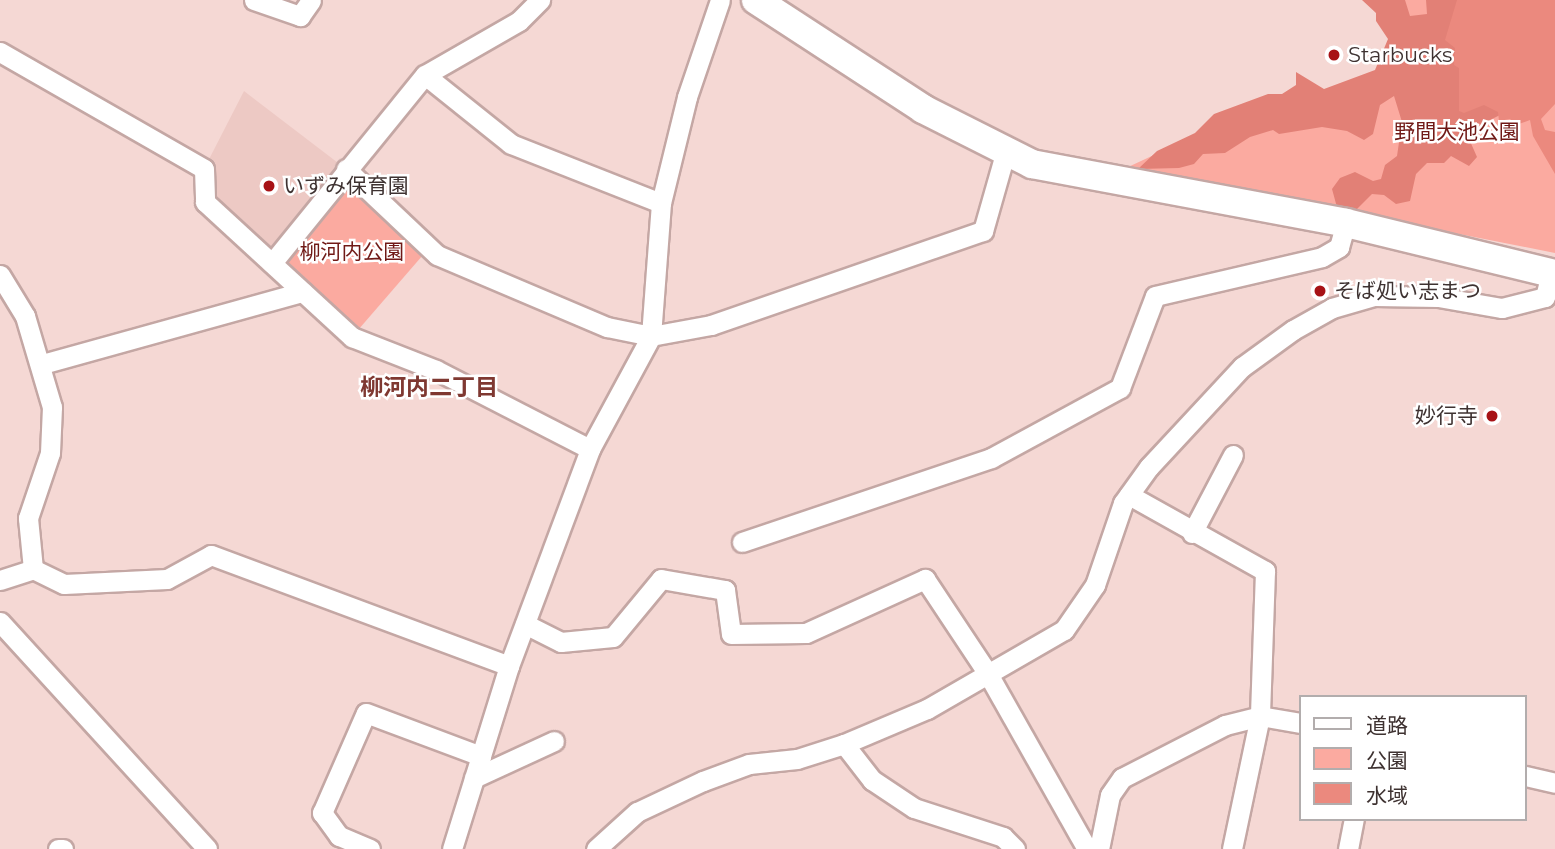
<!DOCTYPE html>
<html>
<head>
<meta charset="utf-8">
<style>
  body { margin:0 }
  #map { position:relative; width:1555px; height:849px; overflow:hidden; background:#f5d8d4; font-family:Montserrat,"Noto Sans JP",sans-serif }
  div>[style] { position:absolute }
  .built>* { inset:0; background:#edc9c4 }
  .green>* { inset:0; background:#fbaaa0 }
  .forest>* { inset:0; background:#e28076 }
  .water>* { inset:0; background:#eb897e }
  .roads { filter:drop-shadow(2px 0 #c4a7a4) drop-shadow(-2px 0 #c4a7a4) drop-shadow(0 2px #c4a7a4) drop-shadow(0 -2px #c4a7a4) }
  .street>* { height:19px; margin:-9.5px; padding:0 9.5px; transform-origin:9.5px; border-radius:9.5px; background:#fff }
  .secondary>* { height:28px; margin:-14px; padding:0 14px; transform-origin:14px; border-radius:14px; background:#fff }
  .dots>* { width:19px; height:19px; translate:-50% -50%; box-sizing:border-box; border:4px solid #fff; border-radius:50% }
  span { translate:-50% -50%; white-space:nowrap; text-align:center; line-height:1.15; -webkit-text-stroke:5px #fff; paint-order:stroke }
  .poi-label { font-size:21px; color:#3e3231 }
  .left { translate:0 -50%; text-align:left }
  .right { translate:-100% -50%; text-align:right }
  .park-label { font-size:21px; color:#701916 }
  .neighbourhood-label { font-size:23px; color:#7f3831; font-weight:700 }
  .legend { position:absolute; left:1299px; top:695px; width:228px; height:126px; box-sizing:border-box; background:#fff; border:2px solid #b2adad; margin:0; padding:9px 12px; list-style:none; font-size:21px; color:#3e3231 }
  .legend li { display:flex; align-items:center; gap:14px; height:35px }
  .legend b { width:35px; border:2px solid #b2adad }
</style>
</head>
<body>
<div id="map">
  <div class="built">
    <div style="clip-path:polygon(244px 91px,346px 169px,272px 263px,205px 202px,204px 169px)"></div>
  </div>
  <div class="green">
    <div style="clip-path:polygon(1367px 0,1555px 0,1555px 253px,1126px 168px,1216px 126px,1339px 97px,1397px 55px,1396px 25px)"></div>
    <div style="clip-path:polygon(346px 169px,429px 248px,352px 337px,272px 263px)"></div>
  </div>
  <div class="forest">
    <div style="clip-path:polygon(1362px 0,1405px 0,1410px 16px,1427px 14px,1426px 0,1459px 0,1485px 100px,1502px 108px,1500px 115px,1466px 132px,1477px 157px,1469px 166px,1451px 156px,1444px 163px,1427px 163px,1416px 174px,1410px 201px,1396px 204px,1384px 195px,1372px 194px,1353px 213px,1338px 211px,1332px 189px,1340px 178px,1355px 172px,1373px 181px,1381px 179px,1385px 165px,1397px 156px,1402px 122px,1394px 96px,1380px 105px,1373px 134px,1364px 140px,1347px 131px,1322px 127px,1279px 134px,1273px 130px,1250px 137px,1225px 153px,1203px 154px,1194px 164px,1179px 168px,1138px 169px,1157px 151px,1195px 133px,1214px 114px,1268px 94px,1282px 94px,1296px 85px,1296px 72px,1324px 89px,1375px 70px,1388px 39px,1376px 21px,1376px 13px)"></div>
  </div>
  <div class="water">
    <div style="clip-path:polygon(1457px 0,1555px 0,1555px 104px,1541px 119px,1545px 130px,1555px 132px,1555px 174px,1533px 136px,1530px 120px,1516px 125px,1510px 119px,1499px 121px,1498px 112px,1484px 105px,1464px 113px,1459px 111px,1459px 68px,1454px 65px,1455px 48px,1445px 40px)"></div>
  </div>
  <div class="roads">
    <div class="street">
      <div style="left:254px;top:0;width:49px;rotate:19.2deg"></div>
      <div style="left:300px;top:16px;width:19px;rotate:-55deg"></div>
      <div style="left:0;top:52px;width:235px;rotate:29.8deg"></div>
      <div style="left:204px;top:169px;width:33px;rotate:88deg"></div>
      <div style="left:205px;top:202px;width:200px;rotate:42.6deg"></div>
      <div style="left:352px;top:337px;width:90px;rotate:21.4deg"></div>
      <div style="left:436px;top:370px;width:173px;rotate:27.2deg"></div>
      <div style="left:425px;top:75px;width:110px;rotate:38.7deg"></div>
      <div style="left:511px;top:144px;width:161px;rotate:21.5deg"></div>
      <div style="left:346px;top:169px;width:125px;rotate:43.4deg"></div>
      <div style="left:437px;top:255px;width:185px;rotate:23deg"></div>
      <div style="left:607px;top:327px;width:45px;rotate:11.6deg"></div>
      <div style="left:651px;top:336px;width:61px;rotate:-10.4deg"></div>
      <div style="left:711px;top:325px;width:288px;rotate:-19.1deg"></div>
      <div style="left:983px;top:231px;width:80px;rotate:-74.1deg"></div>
      <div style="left:272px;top:263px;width:242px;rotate:-50.9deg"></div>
      <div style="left:425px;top:75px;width:108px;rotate:-29.9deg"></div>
      <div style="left:519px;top:21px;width:30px;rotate:-45deg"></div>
      <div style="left:0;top:275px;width:48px;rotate:58.6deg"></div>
      <div style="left:25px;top:316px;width:95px;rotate:73.5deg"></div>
      <div style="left:52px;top:407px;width:46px;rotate:92.5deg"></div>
      <div style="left:50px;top:453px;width:69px;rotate:108.7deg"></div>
      <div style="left:28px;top:518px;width:51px;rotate:84.4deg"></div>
      <div style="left:42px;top:364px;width:270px;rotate:-15.5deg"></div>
      <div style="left:1129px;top:495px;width:156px;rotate:29.2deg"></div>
      <div style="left:1265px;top:571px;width:145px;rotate:92deg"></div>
      <div style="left:1260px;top:716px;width:136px;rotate:101.9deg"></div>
      <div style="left:1192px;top:533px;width:88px;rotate:-62.3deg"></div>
      <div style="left:742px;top:542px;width:263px;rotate:-18.6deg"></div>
      <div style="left:991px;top:458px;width:147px;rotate:-28.5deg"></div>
      <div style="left:1120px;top:388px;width:98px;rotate:-69.2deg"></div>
      <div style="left:1155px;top:296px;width:171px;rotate:-13.1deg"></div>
      <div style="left:1322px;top:257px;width:20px;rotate:-30deg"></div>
      <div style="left:1339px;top:247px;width:25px;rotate:-74deg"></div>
      <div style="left:0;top:580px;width:35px;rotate:-18deg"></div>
      <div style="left:33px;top:569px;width:34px;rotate:26deg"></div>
      <div style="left:64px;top:584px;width:103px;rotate:-2.8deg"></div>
      <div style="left:167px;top:579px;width:50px;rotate:-28.6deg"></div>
      <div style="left:211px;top:555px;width:318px;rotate:20.4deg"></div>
      <div style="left:0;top:622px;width:307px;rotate:47.6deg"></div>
      <div style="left:525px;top:624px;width:40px;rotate:26.6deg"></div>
      <div style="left:561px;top:642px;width:52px;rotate:-5.5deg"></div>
      <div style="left:613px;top:637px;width:75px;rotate:-50.4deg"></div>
      <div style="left:661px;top:579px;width:65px;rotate:9.8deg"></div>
      <div style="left:725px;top:590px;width:44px;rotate:82.2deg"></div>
      <div style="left:731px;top:634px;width:75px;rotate:-0.8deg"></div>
      <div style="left:806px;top:633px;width:131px;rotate:-24.4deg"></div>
      <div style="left:925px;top:579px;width:114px;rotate:56.4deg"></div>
      <div style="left:988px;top:674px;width:201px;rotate:60.5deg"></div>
      <div style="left:844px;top:744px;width:46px;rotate:52.1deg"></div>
      <div style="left:872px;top:780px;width:50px;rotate:33.7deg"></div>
      <div style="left:914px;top:808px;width:94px;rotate:18deg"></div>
      <div style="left:1003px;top:837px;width:17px;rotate:45deg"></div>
      <div style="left:1525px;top:776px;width:31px;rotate:13deg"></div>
      <div style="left:474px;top:778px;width:88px;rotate:-24.8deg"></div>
      <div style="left:58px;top:849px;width:5px"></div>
      <div style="left:370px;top:849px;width:34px;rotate:-157deg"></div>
      <div style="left:339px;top:836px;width:29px;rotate:-126deg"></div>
      <div style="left:322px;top:813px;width:109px;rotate:-66.3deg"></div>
      <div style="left:366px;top:713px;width:123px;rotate:20.5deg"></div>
      <div style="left:452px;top:849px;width:192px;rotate:-72.7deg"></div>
      <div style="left:509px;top:666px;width:232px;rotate:-69.5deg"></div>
      <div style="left:590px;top:449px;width:128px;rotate:-61.6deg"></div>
      <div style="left:651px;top:336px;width:133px;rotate:-85.7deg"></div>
      <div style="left:661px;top:203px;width:109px;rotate:-76.2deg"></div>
      <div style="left:687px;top:97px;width:102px;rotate:-71.2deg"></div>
      <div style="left:596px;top:849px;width:55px;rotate:-42.1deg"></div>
      <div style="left:637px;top:812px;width:73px;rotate:-25.2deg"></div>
      <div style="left:703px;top:781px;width:49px;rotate:-20.3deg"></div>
      <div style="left:749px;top:764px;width:48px;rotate:-5.9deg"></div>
      <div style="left:797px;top:759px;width:49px;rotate:-17.7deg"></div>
      <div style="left:844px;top:744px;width:90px;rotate:-22.9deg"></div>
      <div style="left:927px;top:709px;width:158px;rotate:-30deg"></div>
      <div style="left:1064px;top:630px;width:55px;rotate:-55.4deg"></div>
      <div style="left:1095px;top:585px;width:87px;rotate:-71.1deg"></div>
      <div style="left:1123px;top:503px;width:44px;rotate:-54.2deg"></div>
      <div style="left:1149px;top:467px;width:137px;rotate:-47.1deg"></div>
      <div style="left:1242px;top:367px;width:63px;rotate:-36deg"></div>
      <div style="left:1293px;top:330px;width:45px;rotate:-29.4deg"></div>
      <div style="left:1332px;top:308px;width:44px;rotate:-15.9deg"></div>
      <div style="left:1374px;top:296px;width:64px;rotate:0.9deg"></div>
      <div style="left:1438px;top:297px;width:65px;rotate:9.8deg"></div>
      <div style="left:1502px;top:308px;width:44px;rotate:-14.3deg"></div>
      <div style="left:1545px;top:297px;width:25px;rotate:-76deg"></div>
      <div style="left:1099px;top:849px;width:55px;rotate:-78.5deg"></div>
      <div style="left:1110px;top:795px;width:21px;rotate:-55deg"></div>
      <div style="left:1122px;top:778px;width:116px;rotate:-27.2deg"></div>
      <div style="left:1225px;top:725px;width:36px;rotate:-14deg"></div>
      <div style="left:1260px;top:716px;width:42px;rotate:9.7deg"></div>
      <div style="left:1348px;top:849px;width:31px;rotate:-79deg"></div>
    </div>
    <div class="secondary">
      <div style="left:756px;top:0;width:199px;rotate:33.1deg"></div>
      <div style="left:923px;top:109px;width:122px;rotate:26.8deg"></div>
      <div style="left:1032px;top:164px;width:319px;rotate:10.6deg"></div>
      <div style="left:1346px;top:223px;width:215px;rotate:13.7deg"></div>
    </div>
  </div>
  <div class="dots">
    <div style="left:1334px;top:55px;background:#a71216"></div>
    <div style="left:269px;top:186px;background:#a71216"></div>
    <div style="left:1320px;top:291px;background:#a71216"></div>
    <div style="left:1492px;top:416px;background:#a71216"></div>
  </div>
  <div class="poi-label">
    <span class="left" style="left:1348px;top:55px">Starbucks</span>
    <span class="left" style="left:283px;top:186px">いずみ保育園</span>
    <span class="left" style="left:1334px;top:291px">そば処い志まつ</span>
    <span class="right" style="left:1478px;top:416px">妙行寺</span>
  </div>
  <div class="park-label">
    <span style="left:1457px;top:132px">野間大池公園</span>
    <span style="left:352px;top:252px">柳河内公園</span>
  </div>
  <div class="neighbourhood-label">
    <span style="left:429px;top:387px">柳河内二丁目</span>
  </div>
  <ul class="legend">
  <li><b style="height:9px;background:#fff"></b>道路</li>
  <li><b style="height:19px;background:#fbaaa0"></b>公園</li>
  <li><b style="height:19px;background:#eb897e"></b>水域</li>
  </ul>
</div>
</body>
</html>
